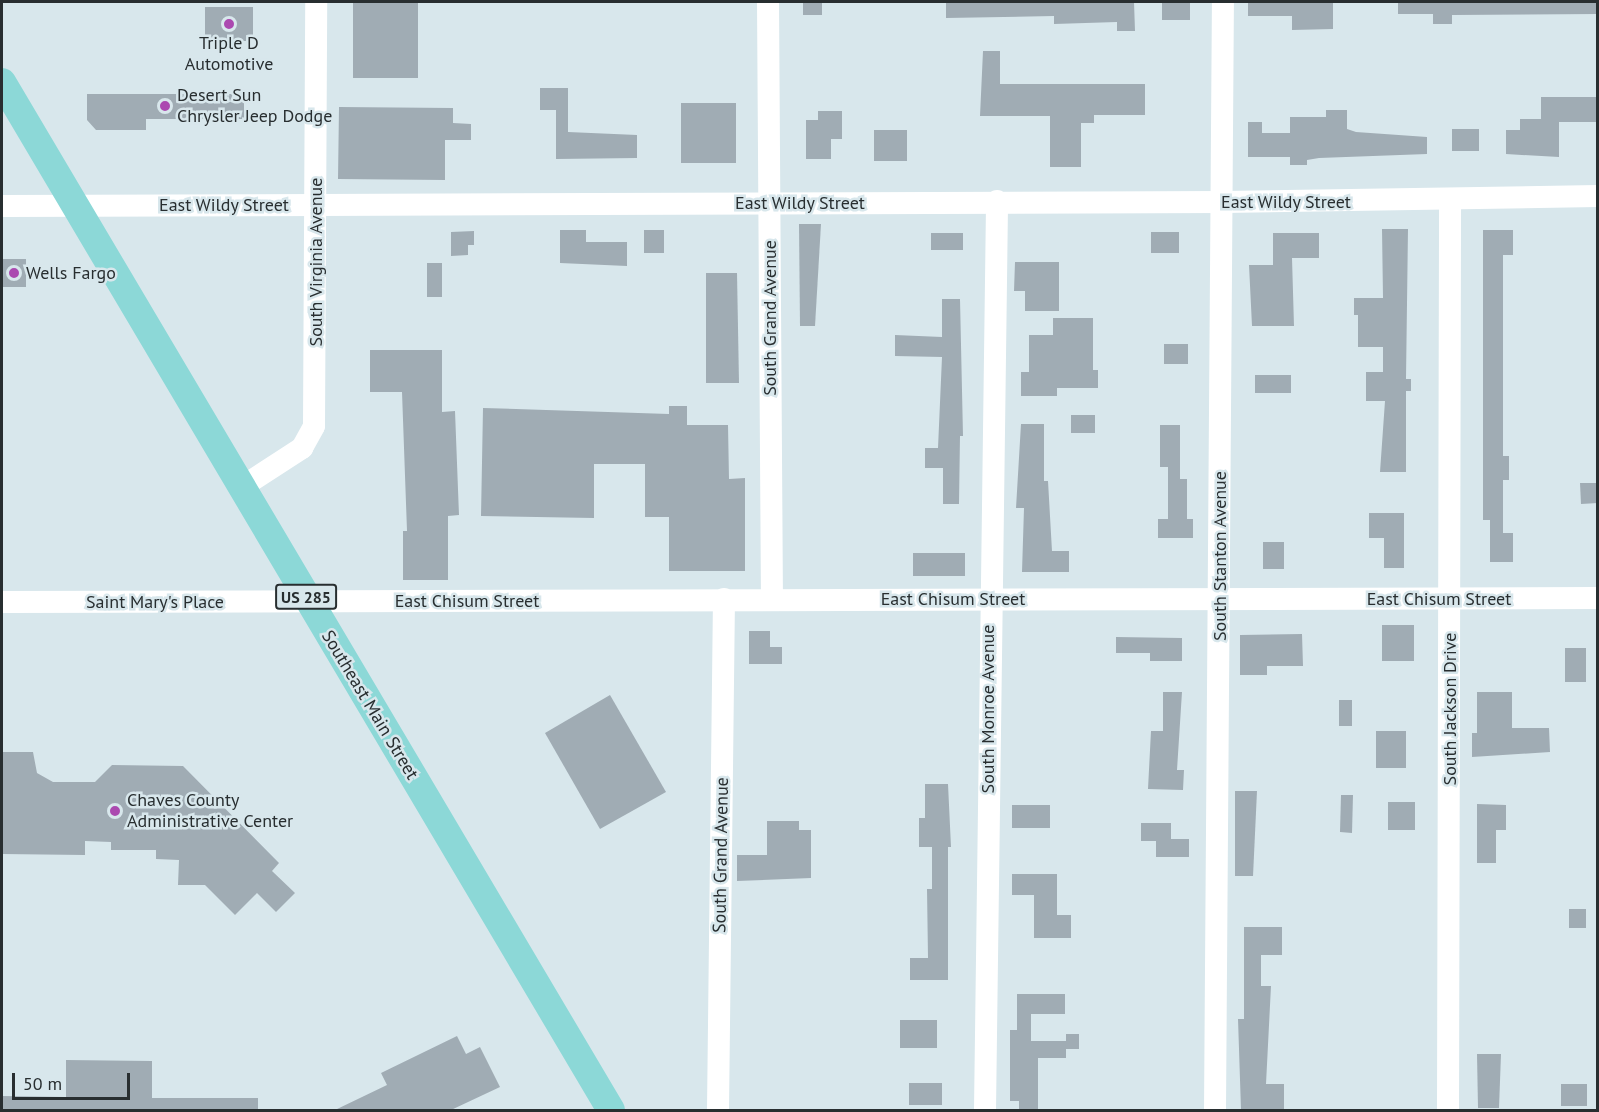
<!DOCTYPE html>
<html>
<head>
<meta charset="utf-8">
<style>
  body { margin:0 }
  #map { position:relative; width:1599px; height:1112px; overflow:hidden; background:#d8e7ec; font-family:"PT Sans",sans-serif }
  div>[style] { position:absolute }
  .building>* { inset:0; background:#a0acb4 }
  .minor>* { height:22px; margin:-11px; padding:0 11px; transform-origin:11px; border-radius:11px; background:#fff }
  .major>* { height:28px; margin:-14px; padding:0 14px; transform-origin:14px; border-radius:14px; background:#8cd8d7 }
  .dots>* { width:16px; height:16px; translate:-50% -50%; box-sizing:border-box; border:3px solid #d8e7ec; border-radius:50% }
  span { translate:-50% -50%; white-space:nowrap; text-align:center; line-height:1.15; -webkit-text-stroke:5px #d8e7ec; paint-order:stroke }
  .shield-label span { padding:2px 4px; background:#d8e7ec; border:2px solid; border-radius:4px; -webkit-text-stroke-width:0 }
  .shield-label { font-size:16px; color:#282e30; font-weight:700 }
  .poi-label { font-size:18px; color:#282e30 }
  .left { translate:0 -50%; text-align:left }
  .street-label { font-size:18px; color:#282e30 }
  .frame { position:absolute; inset:0; border:3px solid #282e30; pointer-events:none }
  .scale { position:absolute; left:12px; top:1073px; width:118px; height:27px; box-sizing:border-box; border:3px solid #282e30; border-top:0; padding-left:8px; font-size:18px; line-height:21px; white-space:nowrap; color:#282e30; -webkit-text-stroke:4px #d8e7ec; paint-order:stroke }
</style>
</head>
<body>
<div id="map">
  <div class="building">
    <div style="clip-path:polygon(353px 2px,418px 2px,418px 78px,353px 78px)"></div>
    <div style="clip-path:polygon(803px 2px,822px 2px,822px 15px,803px 15px)"></div>
    <div style="clip-path:polygon(946px 2px,1134px 2px,1135px 31px,1117px 31px,1117px 22px,1054px 24px,1054px 16px,946px 18px)"></div>
    <div style="clip-path:polygon(1162px 2px,1190px 2px,1190px 20px,1162px 20px)"></div>
    <div style="clip-path:polygon(1248px 2px,1333px 2px,1333px 29px,1292px 30px,1292px 16px,1248px 16px)"></div>
    <div style="clip-path:polygon(1398px 2px,1598px 2px,1598px 14px,1452px 15px,1452px 24px,1433px 24px,1433px 14px,1398px 14px)"></div>
    <div style="clip-path:polygon(205px 7px,253px 7px,253px 41px,205px 41px)"></div>
    <div style="clip-path:polygon(983px 51px,1000px 51px,1000px 84px,1145px 84px,1145px 115px,1094px 115px,1094px 123px,1081px 123px,1081px 167px,1050px 167px,1050px 116px,980px 116px)"></div>
    <div style="clip-path:polygon(540px 88px,568px 88px,568px 132px,637px 135px,637px 158px,556px 159px,556px 110px,540px 110px)"></div>
    <div style="clip-path:polygon(87px 94px,244px 94px,244px 119px,146px 119px,146px 130px,96px 130px,87px 120px)"></div>
    <div style="clip-path:polygon(1541px 97px,1598px 97px,1598px 122px,1559px 122px,1559px 157px,1506px 154px,1506px 130px,1520px 130px,1520px 119px,1541px 119px)"></div>
    <div style="clip-path:polygon(681px 103px,736px 103px,736px 163px,681px 163px)"></div>
    <div style="clip-path:polygon(339px 107px,453px 108px,453px 123px,471px 124px,471px 140px,445px 140px,445px 180px,338px 179px)"></div>
    <div style="clip-path:polygon(1326px 110px,1347px 110px,1347px 129px,1356px 132px,1427px 137px,1427px 154px,1319px 158px,1307px 160px,1307px 165px,1290px 165px,1290px 157px,1248px 157px,1248px 122px,1262px 122px,1262px 133px,1290px 133px,1290px 117px,1326px 117px)"></div>
    <div style="clip-path:polygon(818px 111px,842px 111px,842px 139px,831px 139px,831px 159px,806px 159px,806px 120px,818px 120px)"></div>
    <div style="clip-path:polygon(1452px 129px,1479px 129px,1479px 151px,1452px 151px)"></div>
    <div style="clip-path:polygon(874px 130px,907px 130px,907px 161px,874px 161px)"></div>
    <div style="clip-path:polygon(799px 224px,821px 224px,815px 326px,800px 326px)"></div>
    <div style="clip-path:polygon(1382px 229px,1408px 229px,1406px 379px,1411px 379px,1411px 391px,1406px 391px,1406px 472px,1380px 472px,1385px 401px,1366px 401px,1366px 372px,1383px 372px,1383px 347px,1358px 347px,1358px 315px,1354px 315px,1354px 298px,1383px 298px)"></div>
    <div style="clip-path:polygon(560px 230px,586px 230px,586px 242px,627px 242px,627px 266px,560px 263px)"></div>
    <div style="clip-path:polygon(644px 230px,664px 230px,664px 253px,644px 253px)"></div>
    <div style="clip-path:polygon(1483px 230px,1513px 230px,1513px 255px,1503px 255px,1503px 456px,1509px 456px,1509px 480px,1503px 480px,1503px 533px,1513px 533px,1513px 562px,1490px 562px,1490px 520px,1483px 520px)"></div>
    <div style="clip-path:polygon(474px 231px,474px 245px,468px 245px,468px 255px,451px 256px,451px 232px)"></div>
    <div style="clip-path:polygon(1151px 232px,1179px 232px,1179px 253px,1151px 253px)"></div>
    <div style="clip-path:polygon(931px 233px,963px 233px,963px 250px,931px 250px)"></div>
    <div style="clip-path:polygon(1273px 233px,1319px 233px,1319px 258px,1292px 258px,1294px 326px,1252px 326px,1249px 265px,1273px 265px)"></div>
    <div style="clip-path:polygon(2px 259px,26px 259px,26px 287px,2px 287px)"></div>
    <div style="clip-path:polygon(1015px 262px,1059px 262px,1059px 311px,1025px 311px,1025px 291px,1014px 291px)"></div>
    <div style="clip-path:polygon(427px 263px,442px 263px,442px 297px,427px 297px)"></div>
    <div style="clip-path:polygon(706px 273px,737px 273px,739px 383px,706px 383px)"></div>
    <div style="clip-path:polygon(942px 299px,960px 299px,963px 436px,960px 436px,959px 504px,943px 504px,943px 468px,925px 468px,925px 448px,938px 448px,942px 357px,895px 356px,895px 335px,942px 337px)"></div>
    <div style="clip-path:polygon(1053px 318px,1093px 318px,1093px 370px,1098px 370px,1098px 388px,1057px 388px,1057px 396px,1021px 396px,1021px 372px,1029px 372px,1029px 335px,1053px 335px)"></div>
    <div style="clip-path:polygon(1164px 344px,1188px 344px,1188px 364px,1164px 364px)"></div>
    <div style="clip-path:polygon(370px 350px,442px 350px,442px 412px,455px 411px,459px 515px,448px 516px,448px 580px,403px 580px,403px 531px,407px 531px,402px 392px,370px 392px)"></div>
    <div style="clip-path:polygon(1255px 375px,1291px 375px,1291px 393px,1255px 393px)"></div>
    <div style="clip-path:polygon(669px 406px,687px 406px,687px 425px,728px 425px,729px 479px,745px 478px,745px 571px,669px 571px,669px 517px,645px 517px,645px 464px,594px 464px,594px 518px,481px 516px,483px 408px,669px 414px)"></div>
    <div style="clip-path:polygon(1071px 415px,1095px 415px,1095px 433px,1071px 433px)"></div>
    <div style="clip-path:polygon(1021px 424px,1044px 424px,1044px 481px,1048px 481px,1052px 551px,1069px 551px,1069px 572px,1022px 572px,1024px 508px,1016px 508px)"></div>
    <div style="clip-path:polygon(1160px 425px,1180px 425px,1180px 479px,1187px 479px,1187px 519px,1193px 519px,1193px 538px,1158px 538px,1158px 519px,1168px 519px,1168px 467px,1160px 467px)"></div>
    <div style="clip-path:polygon(1580px 483px,1598px 483px,1598px 503px,1581px 504px)"></div>
    <div style="clip-path:polygon(1369px 513px,1404px 513px,1404px 568px,1384px 568px,1384px 538px,1369px 538px)"></div>
    <div style="clip-path:polygon(1263px 542px,1284px 542px,1284px 569px,1263px 569px)"></div>
    <div style="clip-path:polygon(913px 553px,965px 553px,965px 576px,913px 576px)"></div>
    <div style="clip-path:polygon(1382px 625px,1414px 625px,1414px 661px,1382px 661px)"></div>
    <div style="clip-path:polygon(749px 631px,770px 631px,770px 647px,782px 647px,782px 664px,749px 664px)"></div>
    <div style="clip-path:polygon(1302px 634px,1303px 666px,1267px 666px,1267px 675px,1240px 675px,1240px 635px)"></div>
    <div style="clip-path:polygon(1116px 637px,1182px 638px,1182px 661px,1150px 661px,1150px 653px,1116px 653px)"></div>
    <div style="clip-path:polygon(1565px 648px,1586px 648px,1586px 682px,1565px 682px)"></div>
    <div style="clip-path:polygon(1163px 692px,1182px 692px,1177px 770px,1184px 770px,1183px 790px,1148px 789px,1151px 731px,1163px 731px)"></div>
    <div style="clip-path:polygon(1477px 692px,1512px 692px,1512px 728px,1549px 728px,1550px 752px,1472px 757px,1472px 733px,1477px 733px)"></div>
    <div style="clip-path:polygon(610px 695px,666px 792px,600px 829px,545px 733px)"></div>
    <div style="clip-path:polygon(1339px 700px,1352px 700px,1352px 726px,1339px 726px)"></div>
    <div style="clip-path:polygon(1376px 731px,1406px 731px,1406px 768px,1376px 768px)"></div>
    <div style="clip-path:polygon(2px 752px,33px 752px,37px 773px,53px 782px,95px 782px,112px 765px,183px 766px,279px 863px,272px 871px,295px 893px,276px 912px,257px 893px,235px 915px,205px 885px,178px 885px,179px 860px,156px 859px,156px 850px,111px 850px,111px 842px,85px 841px,85px 855px,2px 854px)"></div>
    <div style="clip-path:polygon(925px 784px,948px 784px,951px 847px,948px 847px,948px 980px,910px 980px,910px 958px,928px 958px,927px 889px,932px 889px,932px 847px,919px 847px,919px 818px,925px 818px)"></div>
    <div style="clip-path:polygon(1235px 791px,1257px 791px,1253px 876px,1235px 876px)"></div>
    <div style="clip-path:polygon(1341px 795px,1353px 795px,1352px 833px,1340px 832px)"></div>
    <div style="clip-path:polygon(1388px 802px,1415px 802px,1415px 830px,1388px 830px)"></div>
    <div style="clip-path:polygon(1477px 804px,1506px 805px,1506px 830px,1496px 830px,1496px 863px,1477px 863px)"></div>
    <div style="clip-path:polygon(1012px 805px,1050px 805px,1050px 828px,1012px 828px)"></div>
    <div style="clip-path:polygon(767px 821px,799px 821px,799px 830px,811px 830px,811px 878px,737px 881px,737px 855px,767px 855px)"></div>
    <div style="clip-path:polygon(1141px 823px,1171px 823px,1171px 839px,1189px 839px,1189px 857px,1156px 857px,1156px 841px,1141px 841px)"></div>
    <div style="clip-path:polygon(1012px 874px,1057px 874px,1057px 915px,1071px 915px,1071px 938px,1034px 938px,1034px 895px,1012px 895px)"></div>
    <div style="clip-path:polygon(1569px 909px,1586px 909px,1586px 928px,1569px 928px)"></div>
    <div style="clip-path:polygon(1244px 927px,1282px 927px,1282px 955px,1261px 955px,1261px 986px,1271px 986px,1266px 1084px,1284px 1084px,1284px 1110px,1241px 1110px,1238px 1019px,1244px 1019px)"></div>
    <div style="clip-path:polygon(1017px 994px,1065px 994px,1065px 1014px,1031px 1014px,1031px 1041px,1066px 1041px,1066px 1034px,1079px 1034px,1079px 1049px,1066px 1049px,1066px 1058px,1038px 1058px,1038px 1110px,1019px 1110px,1019px 1101px,1010px 1101px,1010px 1030px,1017px 1030px)"></div>
    <div style="clip-path:polygon(900px 1020px,937px 1020px,937px 1048px,900px 1048px)"></div>
    <div style="clip-path:polygon(457px 1036px,466px 1054px,480px 1047px,500px 1087px,451px 1110px,335px 1110px,387px 1085px,381px 1073px)"></div>
    <div style="clip-path:polygon(1477px 1054px,1501px 1054px,1499px 1108px,1478px 1108px)"></div>
    <div style="clip-path:polygon(66px 1060px,152px 1061px,152px 1098px,258px 1098px,258px 1110px,2px 1110px,2px 1096px,66px 1097px)"></div>
    <div style="clip-path:polygon(909px 1083px,942px 1083px,942px 1105px,909px 1105px)"></div>
    <div style="clip-path:polygon(1561px 1084px,1587px 1084px,1587px 1106px,1561px 1106px)"></div>
  </div>
  <div class="minor">
    <div style="left:768px;top:2px;width:597px;rotate:89.62deg"></div>
    <div style="left:2px;top:206px;width:1221px;rotate:-0.19deg"></div>
    <div style="left:1223px;top:202px;width:375px;rotate:-0.9deg"></div>
    <div style="left:242px;top:487px;width:72px;rotate:-33deg"></div>
    <div style="left:302px;top:448px;width:25px;rotate:-61deg"></div>
    <div style="left:314px;top:426px;width:424px;rotate:-89.7deg"></div>
    <div style="left:2px;top:602px;width:1596px;rotate:-0.14deg"></div>
    <div style="left:718px;top:1110px;width:511px;rotate:-89.33deg"></div>
    <div style="left:985px;top:1110px;width:909px;rotate:-89.24deg"></div>
    <div style="left:1215px;top:1110px;width:1108px;rotate:-89.59deg"></div>
    <div style="left:1448px;top:1110px;width:910px;rotate:-89.87deg"></div>
  </div>
  <div class="major">
    <div style="left:2px;top:82px;width:1195px;rotate:59.36deg"></div>
  </div>
  <div class="dots">
    <div style="left:229px;top:24px;background:#ab49b0"></div>
    <div style="left:165px;top:106px;background:#ab49b0"></div>
    <div style="left:14px;top:273px;background:#ab49b0"></div>
    <div style="left:115px;top:811px;background:#ab49b0"></div>
  </div>
  <div class="shield-label">
    <span style="left:306px;top:597px">US 285</span>
  </div>
  <div class="poi-label">
    <span style="left:229px;top:54px">Triple D<br>Automotive</span>
    <span class="left" style="left:177px;top:106px">Desert Sun<br>Chrysler Jeep Dodge</span>
    <span class="left" style="left:26px;top:273px">Wells Fargo</span>
    <span class="left" style="left:127px;top:811px">Chaves County<br>Administrative Center</span>
  </div>
  <div class="street-label">
    <span style="left:1286px;top:202px">East Wildy Street</span>
    <span style="left:800px;top:203px">East Wildy Street</span>
    <span style="left:224px;top:205px">East Wildy Street</span>
    <span style="left:316px;top:262px;rotate:-90deg">South Virginia Avenue</span>
    <span style="left:770px;top:318px;rotate:-90deg">South Grand Avenue</span>
    <span style="left:1220px;top:556px;rotate:-90deg">South Stanton Avenue</span>
    <span style="left:953px;top:599px">East Chisum Street</span>
    <span style="left:1439px;top:599px">East Chisum Street</span>
    <span style="left:467px;top:601px">East Chisum Street</span>
    <span style="left:155px;top:602px">Saint Mary's Place</span>
    <span style="left:370px;top:705px;rotate:59deg">Southeast Main Street</span>
    <span style="left:988px;top:709px;rotate:-90deg">South Monroe Avenue</span>
    <span style="left:1450px;top:709px;rotate:-90deg">South Jackson Drive</span>
    <span style="left:721px;top:855px;rotate:-89deg">South Grand Avenue</span>
  </div>
  <div class="frame"></div>
  <div class="scale">50 m</div>
</div>
</body>
</html>
